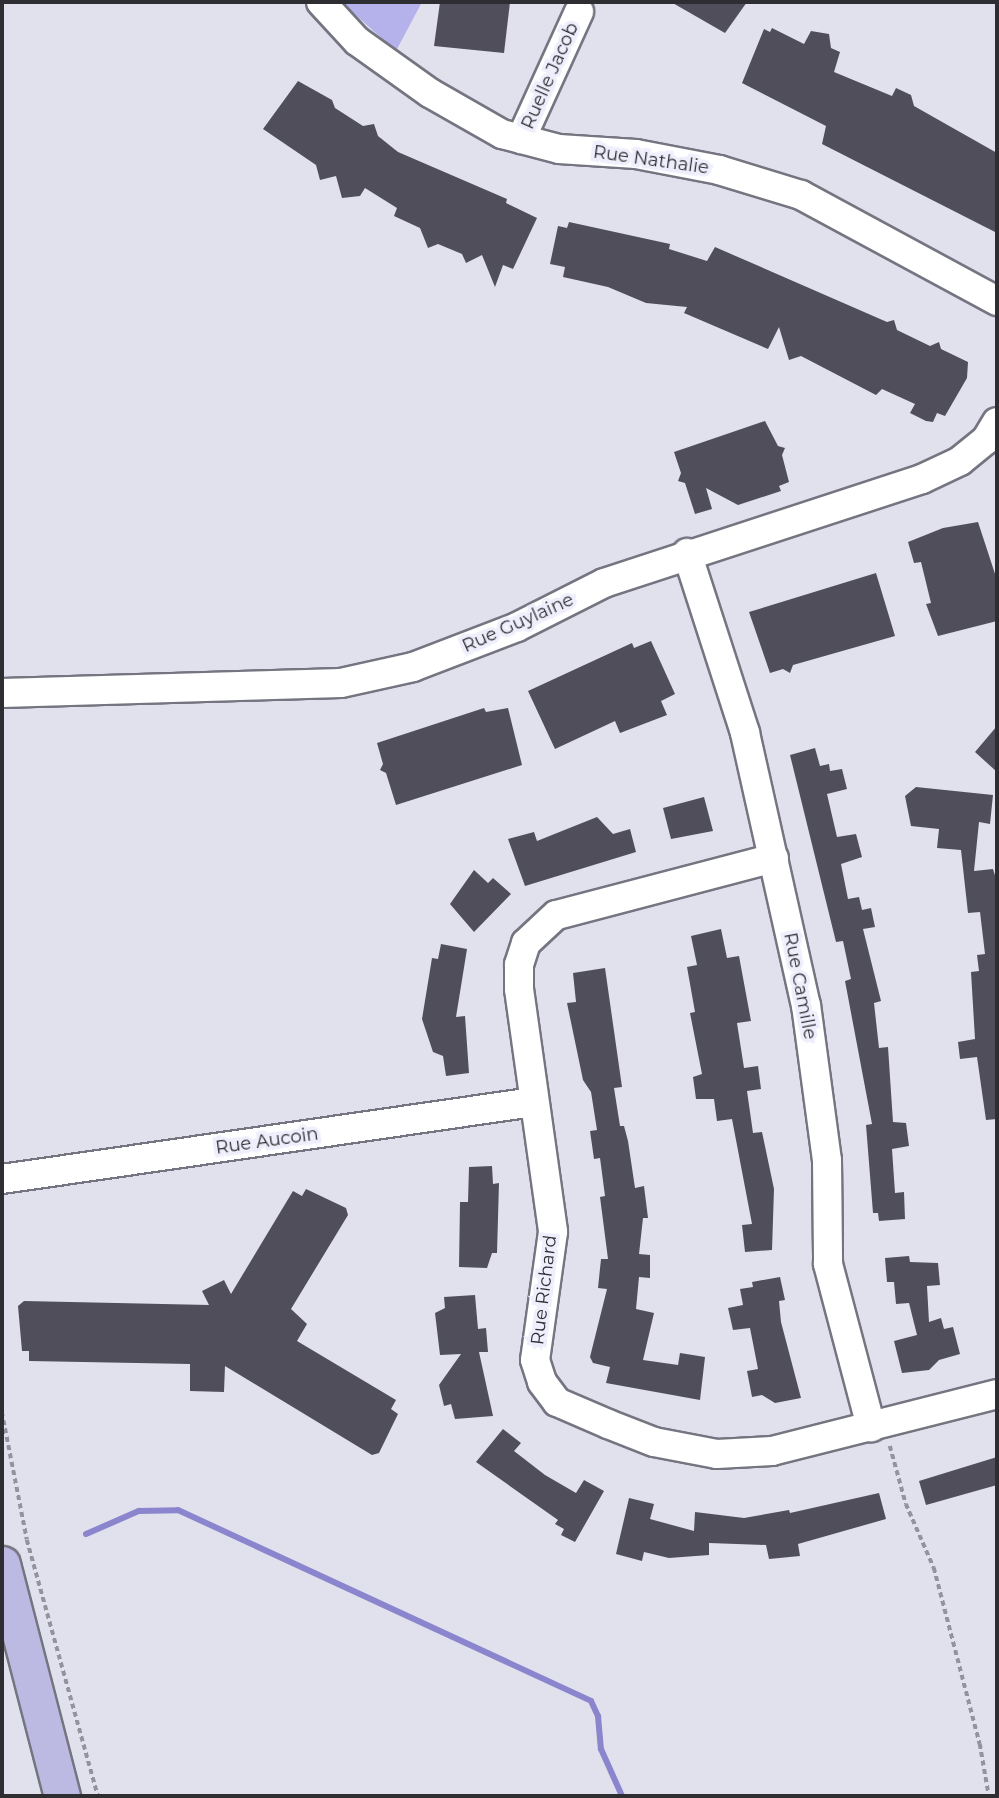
<!DOCTYPE html>
<html>
<head>
<meta charset="utf-8">
<style>
  body { margin:0 }
  #map { position:relative; width:999px; height:1798px; overflow:hidden; background:#e1e1ee; font-family:Montserrat,sans-serif }
  div>[style] { position:absolute }
  .green>* { inset:0; background:#b4b1eb }
  .stream>* { height:6px; margin:-3px; padding:0 3px; transform-origin:3px; border-radius:3px; background:#8b85ce }
  .building>* { inset:0; background:#4f4e5a }
  .path>* { height:3.5px; margin-top:-1.75px; transform-origin:0; background:repeating-linear-gradient(90deg,#93939d 0 5px,transparent 0 8.5px) }
  .roads { filter:drop-shadow(2px 0 #757581) drop-shadow(-2px 0 #757581) drop-shadow(0 2px #757581) drop-shadow(0 -2px #757581) }
  .minor>* { height:28px; margin:-14px; padding:0 14px; transform-origin:14px; border-radius:14px; background:#fff }
  .major>* { height:35px; margin:-17.5px; padding:0 17.5px; transform-origin:17.5px; border-radius:17.5px; background:#bcbae3 }
  span { translate:-50% -50%; white-space:nowrap; text-align:center; line-height:1.15; -webkit-text-stroke:7px #eeeefc; paint-order:stroke }
  .street-label { font-size:18px; color:#2d2d32 }
  .frame { position:absolute; inset:0; border:4px solid #2d2d32; pointer-events:none }
</style>
</head>
<body>
<div id="map">
  <div class="green">
    <div style="clip-path:polygon(341px 2px,422px 2px,396px 51px)"></div>
  </div>
  <div class="stream">
    <div style="left:86px;top:1534px;width:58px;rotate:-23.5deg"></div>
    <div style="left:139px;top:1511px;width:39px;rotate:-1deg"></div>
    <div style="left:178px;top:1510px;width:455px;rotate:24.8deg"></div>
    <div style="left:591px;top:1701px;width:17px;rotate:65deg"></div>
    <div style="left:598px;top:1716px;width:33px;rotate:85deg"></div>
    <div style="left:601px;top:1749px;width:51px;rotate:65.9deg"></div>
  </div>
  <div class="building">
    <div style="clip-path:polygon(440px 2px,510px 2px,504px 53px,434px 46px)"></div>
    <div style="clip-path:polygon(671px 2px,747px 2px,725px 33px)"></div>
    <div style="clip-path:polygon(772px 28px,804px 44px,811px 31px,829px 34px,831px 48px,840px 52px,834px 72px,892px 96px,896px 88px,911px 95px,914px 106px,997px 153px,997px 233px,822px 144px,826px 126px,742px 83px,764px 29px,770px 32px)"></div>
    <div style="clip-path:polygon(298px 81px,332px 100px,335px 108px,363px 126px,374px 124px,378px 136px,398px 152px,507px 199px,506px 203px,537px 218px,513px 269px,503px 265px,495px 287px,482px 255px,466px 263px,462px 254px,438px 244px,428px 248px,420px 228px,394px 216px,397px 208px,365px 188px,360px 196px,342px 198px,336px 176px,320px 180px,316px 165px,263px 129px)"></div>
    <div style="clip-path:polygon(569px 222px,670px 244px,669px 249px,707px 261px,715px 247px,887px 322px,894px 320px,897px 330px,930px 346px,939px 342px,941px 349px,968px 362px,967px 378px,945px 416px,937px 413px,933px 422px,926px 421px,910px 413px,915px 404px,882px 389px,876px 395px,801px 356px,789px 360px,779px 327px,768px 349px,684px 313px,687px 307px,646px 303px,608px 287px,563px 277px,565px 267px,550px 264px,558px 226px,567px 228px)"></div>
    <div style="clip-path:polygon(765px 421px,778px 446px,785px 448px,782px 455px,789px 482px,779px 486px,781px 491px,738px 505px,706px 488px,712px 509px,695px 514px,685px 483px,678px 481px,681px 473px,674px 452px)"></div>
    <div style="clip-path:polygon(978px 522px,997px 580px,997px 621px,938px 636px,926px 604px,931px 603px,921px 562px,914px 563px,908px 542px,943px 528px)"></div>
    <div style="clip-path:polygon(876px 573px,895px 636px,793px 665px,790px 673px,783px 669px,770px 673px,749px 612px)"></div>
    <div style="clip-path:polygon(651px 641px,675px 694px,661px 701px,667px 715px,620px 733px,615px 721px,555px 749px,528px 691px,632px 643px,634px 648px)"></div>
    <div style="clip-path:polygon(484px 708px,486px 712px,508px 708px,522px 765px,396px 805px,386px 773px,380px 770px,383px 764px,377px 743px)"></div>
    <div style="clip-path:polygon(997px 726px,997px 772px,975px 752px)"></div>
    <div style="clip-path:polygon(815px 748px,820px 766px,829px 764px,830px 771px,842px 769px,847px 789px,827px 794px,837px 837px,856px 834px,862px 857px,841px 864px,848px 899px,859px 897px,862px 910px,871px 908px,875px 927px,863px 929px,881px 1001px,874px 1003px,879px 1048px,888px 1047px,893px 1122px,906px 1123px,909px 1146px,892px 1149px,895px 1193px,904px 1192px,905px 1219px,879px 1221px,878px 1213px,873px 1213px,866px 1125px,872px 1124px,845px 981px,851px 979px,843px 941px,836px 942px,790px 755px)"></div>
    <div style="clip-path:polygon(916px 787px,993px 795px,990px 824px,979px 822px,974px 871px,993px 869px,997px 882px,997px 1119px,986px 1120px,977px 1057px,960px 1059px,958px 1042px,975px 1039px,971px 972px,979px 971px,977px 955px,985px 954px,980px 912px,968px 913px,961px 850px,937px 848px,939px 829px,911px 826px,905px 796px)"></div>
    <div style="clip-path:polygon(704px 797px,713px 831px,671px 839px,663px 808px)"></div>
    <div style="clip-path:polygon(597px 817px,613px 834px,630px 829px,636px 852px,525px 886px,508px 839px,534px 832px,537px 841px)"></div>
    <div style="clip-path:polygon(474px 870px,488px 883px,493px 878px,511px 894px,474px 932px,450px 904px)"></div>
    <div style="clip-path:polygon(721px 929px,727px 958px,739px 956px,751px 1021px,737px 1023px,744px 1068px,758px 1066px,761px 1089px,747px 1091px,753px 1133px,762px 1132px,774px 1189px,772px 1250px,745px 1252px,742px 1225px,752px 1224px,732px 1119px,717px 1121px,714px 1099px,696px 1099px,693px 1077px,702px 1074px,690px 1013px,695px 1012px,687px 967px,697px 965px,691px 936px)"></div>
    <div style="clip-path:polygon(441px 944px,467px 949px,456px 1017px,465px 1016px,469px 1073px,446px 1076px,443px 1056px,433px 1052px,422px 1019px,432px 958px,438px 959px)"></div>
    <div style="clip-path:polygon(605px 968px,622px 1087px,614px 1088px,620px 1126px,624px 1126px,628px 1141px,635px 1188px,644px 1186px,648px 1218px,643px 1218px,639px 1254px,650px 1255px,650px 1278px,639px 1277px,636px 1309px,654px 1313px,643px 1360px,678px 1365px,680px 1353px,705px 1357px,700px 1400px,606px 1383px,610px 1367px,593px 1363px,590px 1357px,607px 1289px,598px 1288px,601px 1259px,608px 1259px,600px 1197px,605px 1196px,600px 1158px,594px 1159px,590px 1131px,597px 1130px,591px 1092px,583px 1080px,567px 1003px,576px 1002px,573px 973px)"></div>
    <div style="clip-path:polygon(492px 1166px,493px 1184px,499px 1183px,497px 1253px,492px 1253px,487px 1268px,459px 1267px,460px 1202px,468px 1202px,469px 1167px)"></div>
    <div style="clip-path:polygon(306px 1189px,346px 1208px,348px 1215px,291px 1309px,307px 1324px,297px 1341px,396px 1400px,391px 1409px,398px 1414px,379px 1453px,372px 1455px,225px 1366px,224px 1392px,190px 1391px,190px 1364px,29px 1361px,29px 1351px,22px 1351px,18px 1306px,24px 1301px,209px 1305px,202px 1291px,224px 1280px,231px 1294px,293px 1191px,302px 1196px)"></div>
    <div style="clip-path:polygon(909px 1256px,910px 1262px,938px 1263px,940px 1285px,927px 1286px,929px 1322px,941px 1318px,944px 1329px,953px 1327px,960px 1354px,939px 1360px,929px 1370px,902px 1373px,894px 1341px,917px 1335px,909px 1303px,896px 1304px,894px 1282px,887px 1282px,885px 1258px)"></div>
    <div style="clip-path:polygon(780px 1277px,785px 1300px,779px 1301px,781px 1322px,801px 1398px,775px 1403px,762px 1395px,752px 1397px,747px 1371px,758px 1369px,750px 1328px,733px 1330px,728px 1308px,743px 1305px,740px 1289px,753px 1287px,752px 1282px)"></div>
    <div style="clip-path:polygon(475px 1295px,478px 1329px,486px 1328px,488px 1352px,479px 1352px,493px 1416px,455px 1419px,451px 1404px,444px 1406px,439px 1385px,461px 1354px,440px 1355px,435px 1313px,445px 1308px,444px 1297px)"></div>
    <div style="clip-path:polygon(503px 1429px,521px 1443px,514px 1451px,545px 1475px,576px 1493px,584px 1480px,604px 1491px,575px 1542px,561px 1535px,564px 1529px,555px 1524px,558px 1520px,476px 1462px)"></div>
    <div style="clip-path:polygon(997px 1457px,997px 1485px,926px 1505px,919px 1481px)"></div>
    <div style="clip-path:polygon(879px 1493px,886px 1519px,798px 1544px,800px 1556px,769px 1559px,766px 1545px,709px 1543px,709px 1555px,669px 1558px,644px 1552px,642px 1561px,616px 1554px,629px 1498px,654px 1504px,650px 1519px,694px 1531px,695px 1512px,744px 1518px,789px 1510px,790px 1513px)"></div>
  </div>
  <div class="path">
    <div style="left:2px;top:1412px;width:130px;rotate:78.9deg"></div>
    <div style="left:27px;top:1540px;width:266px;rotate:74.5deg"></div>
    <div style="left:890px;top:1446px;width:60px;rotate:74.6deg"></div>
    <div style="left:906px;top:1504px;width:70px;rotate:66.4deg"></div>
    <div style="left:934px;top:1568px;width:182px;rotate:75.4deg"></div>
    <div style="left:980px;top:1744px;width:53px;rotate:80.2deg"></div>
  </div>
  <div class="roads">
    <div class="minor">
      <div style="left:321px;top:2px;width:53px;rotate:47.3deg"></div>
      <div style="left:357px;top:41px;width:90px;rotate:35.5deg"></div>
      <div style="left:430px;top:93px;width:83px;rotate:29.7deg"></div>
      <div style="left:502px;top:134px;width:59px;rotate:14.7deg"></div>
      <div style="left:559px;top:149px;width:77px;rotate:3.7deg"></div>
      <div style="left:636px;top:154px;width:85px;rotate:10.9deg"></div>
      <div style="left:719px;top:170px;width:86px;rotate:17deg"></div>
      <div style="left:801px;top:195px;width:223px;rotate:28.4deg"></div>
      <div style="left:521px;top:139px;width:140px;rotate:-65.5deg"></div>
      <div style="left:687px;top:553px;width:189px;rotate:72.1deg"></div>
      <div style="left:745px;top:733px;width:279px;rotate:77.4deg"></div>
      <div style="left:806px;top:1005px;width:156px;rotate:82.3deg"></div>
      <div style="left:827px;top:1160px;width:104px;rotate:89.4deg"></div>
      <div style="left:828px;top:1264px;width:169px;rotate:75.2deg"></div>
      <div style="left:2px;top:693px;width:339px;rotate:-1.7deg"></div>
      <div style="left:341px;top:683px;width:74px;rotate:-12.5deg"></div>
      <div style="left:413px;top:667px;width:111px;rotate:-21deg"></div>
      <div style="left:517px;top:627px;width:97px;rotate:-26.8deg"></div>
      <div style="left:604px;top:583px;width:335px;rotate:-18.1deg"></div>
      <div style="left:922px;top:479px;width:42px;rotate:-25.3deg"></div>
      <div style="left:960px;top:461px;width:33px;rotate:-39deg"></div>
      <div style="left:986px;top:440px;width:21px;rotate:-59deg"></div>
      <div style="left:774px;top:858px;width:225px;rotate:165.3deg"></div>
      <div style="left:556px;top:915px;width:41px;rotate:137deg"></div>
      <div style="left:526px;top:943px;width:23px;rotate:108deg"></div>
      <div style="left:519px;top:965px;width:24px;rotate:90deg"></div>
      <div style="left:519px;top:989px;width:245px;rotate:82deg"></div>
      <div style="left:553px;top:1232px;width:129px;rotate:98deg"></div>
      <div style="left:535px;top:1360px;width:23px;rotate:72deg"></div>
      <div style="left:542px;top:1382px;width:25px;rotate:53deg"></div>
      <div style="left:557px;top:1402px;width:56px;rotate:23.3deg"></div>
      <div style="left:608px;top:1424px;width:49px;rotate:21.4deg"></div>
      <div style="left:654px;top:1442px;width:64px;rotate:10.8deg"></div>
      <div style="left:717px;top:1454px;width:55px;rotate:-3.1deg"></div>
      <div style="left:772px;top:1451px;width:232px;rotate:-14.2deg"></div>
      <div style="left:2px;top:1179px;width:537px;rotate:-8.25deg"></div>
    </div>
    <div class="major">
      <div style="left:2px;top:1564px;width:240px;rotate:75.5deg"></div>
    </div>
  </div>
  <div class="street-label">
    <span style="left:550px;top:76px;rotate:-66deg">Ruelle Jacob</span>
    <span style="left:651px;top:160px;rotate:8deg">Rue Nathalie</span>
    <span style="left:518px;top:623px;rotate:-24deg">Rue Guylaine</span>
    <span style="left:800px;top:986px;rotate:79deg">Rue Camille</span>
    <span style="left:267px;top:1141px;rotate:-8deg">Rue Aucoin</span>
    <span style="left:544px;top:1290px;rotate:-83deg">Rue Richard</span>
  </div>
  <div class="frame"></div>
</div>
</body>
</html>
